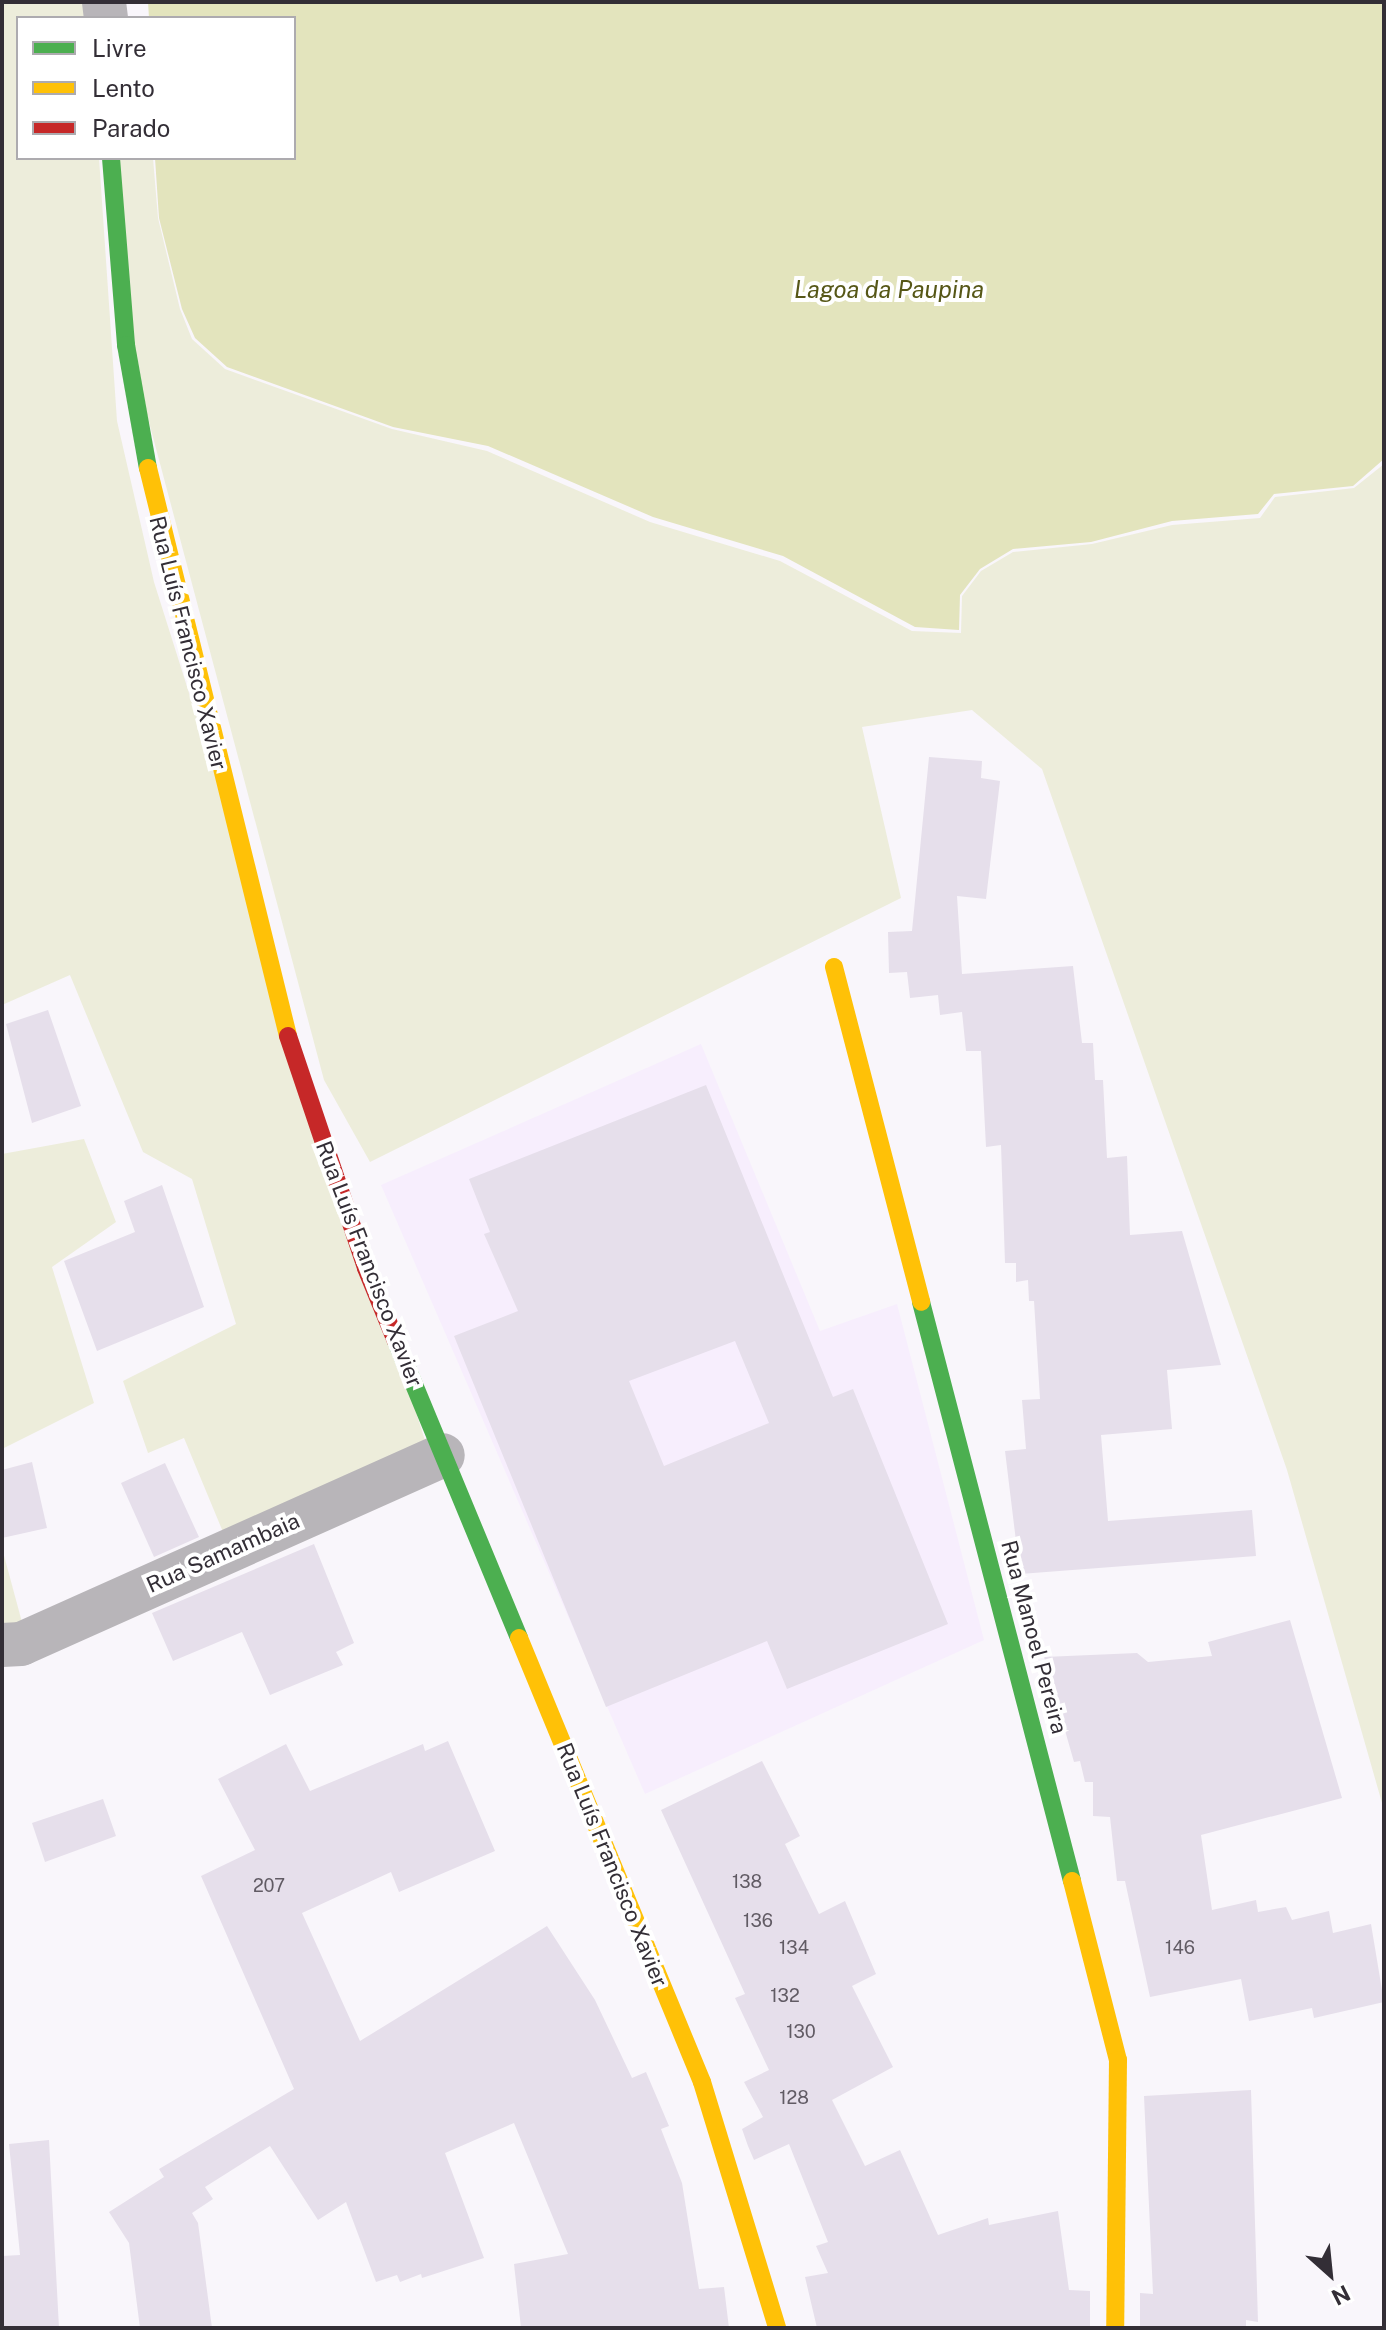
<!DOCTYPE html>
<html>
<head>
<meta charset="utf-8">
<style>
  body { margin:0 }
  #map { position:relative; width:1386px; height:2330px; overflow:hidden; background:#f9f6fb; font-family:"Public Sans",sans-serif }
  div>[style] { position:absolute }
  .built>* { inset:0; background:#f7eefd }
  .green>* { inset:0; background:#ededdb }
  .water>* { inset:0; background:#e3e4bd }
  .building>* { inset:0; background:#e6dfeb }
  .street>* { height:44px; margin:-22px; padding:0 22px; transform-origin:22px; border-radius:22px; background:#b8b5b9 }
  .fast>* { height:18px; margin:-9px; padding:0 9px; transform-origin:9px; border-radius:9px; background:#4caf50 }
  .slow>* { height:18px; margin:-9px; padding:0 9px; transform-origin:9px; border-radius:9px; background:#ffc107 }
  .jam>* { height:18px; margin:-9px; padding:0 9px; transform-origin:9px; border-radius:9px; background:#c62828 }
  span { translate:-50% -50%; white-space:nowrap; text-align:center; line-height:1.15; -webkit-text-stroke:8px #fff; paint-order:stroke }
  .number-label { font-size:18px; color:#615b64 }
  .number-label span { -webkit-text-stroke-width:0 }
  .street-label { font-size:22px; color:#332e36 }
  .water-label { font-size:24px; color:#565717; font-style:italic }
  .frame { position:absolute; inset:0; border:4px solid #332e36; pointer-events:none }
  .legend { position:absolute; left:16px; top:16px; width:280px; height:144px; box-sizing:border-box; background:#fff; border:2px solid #adabaf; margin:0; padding:10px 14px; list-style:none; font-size:24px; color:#332e36 }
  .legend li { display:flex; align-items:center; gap:16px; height:40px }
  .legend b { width:40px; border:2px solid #adabaf }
  .north { position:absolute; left:1290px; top:2234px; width:80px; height:80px; -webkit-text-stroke:6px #fff; paint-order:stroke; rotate:153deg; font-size:22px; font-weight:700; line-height:32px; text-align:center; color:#332e36 }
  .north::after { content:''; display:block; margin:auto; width:28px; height:36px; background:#332e36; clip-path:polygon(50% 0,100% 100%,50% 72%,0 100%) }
</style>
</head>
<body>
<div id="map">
  <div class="built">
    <div style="clip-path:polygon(701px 1044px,820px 1331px,897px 1304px,984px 1640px,645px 1794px,381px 1185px)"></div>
  </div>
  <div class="green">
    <div style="clip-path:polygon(2px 2px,89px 2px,90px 18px,18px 18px,18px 158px,99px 158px,117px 421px,154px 582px,428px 1450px,223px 1532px,184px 1438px,148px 1453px,123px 1381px,236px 1324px,192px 1179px,143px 1152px,70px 975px,2px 1005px)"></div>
    <div style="clip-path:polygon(115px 158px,153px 158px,158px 218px,180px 309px,192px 339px,225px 369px,392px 429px,487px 451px,650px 522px,780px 561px,912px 631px,961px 633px,962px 596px,981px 571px,1013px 552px,1092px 544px,1172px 525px,1260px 518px,1275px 497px,1354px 488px,1384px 464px,1384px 1810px,1287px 1470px,1042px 769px,972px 710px,862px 727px,901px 898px,370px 1162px,324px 1080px,133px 362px)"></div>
    <div style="clip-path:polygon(84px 1139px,116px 1222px,52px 1267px,94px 1403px,2px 1449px,2px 1154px)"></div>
    <div style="clip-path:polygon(2px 1548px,23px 1626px,2px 1626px)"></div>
  </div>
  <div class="water">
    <div style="clip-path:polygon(148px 2px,1384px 2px,1384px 459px,1353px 486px,1274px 494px,1258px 514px,1172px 521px,1091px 542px,1013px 549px,980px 569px,960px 595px,959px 630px,915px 627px,783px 556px,653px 517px,488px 446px,393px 427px,227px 367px,195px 338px,182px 309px,159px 218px,155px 158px,294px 158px,294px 18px,149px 18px)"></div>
  </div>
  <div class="building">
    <div style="clip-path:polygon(929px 757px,982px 761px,981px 778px,1000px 781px,986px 899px,957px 896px,962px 974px,1073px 966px,1082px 1043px,1093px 1043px,1095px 1080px,1103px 1080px,1107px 1158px,1127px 1156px,1130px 1235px,1182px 1231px,1221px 1365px,1167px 1370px,1172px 1429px,1101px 1435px,1108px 1521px,1252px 1510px,1256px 1556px,1020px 1574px,1005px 1451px,1026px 1449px,1022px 1400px,1040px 1399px,1034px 1301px,1029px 1301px,1028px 1280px,1016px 1282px,1016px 1263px,1005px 1263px,1001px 1145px,986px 1147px,981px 1051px,966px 1051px,962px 1012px,940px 1015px,938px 995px,910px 998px,907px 972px,889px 973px,888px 932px,912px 931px)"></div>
    <div style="clip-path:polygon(48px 1010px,81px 1106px,32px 1123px,6px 1024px)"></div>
    <div style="clip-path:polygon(evenodd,706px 1085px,833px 1397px,853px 1389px,948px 1624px,787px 1689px,767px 1641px,606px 1707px,454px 1336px,518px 1311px,484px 1234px,490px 1232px,469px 1179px,706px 1085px,735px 1341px,769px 1423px,664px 1466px,629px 1381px,735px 1341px)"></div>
    <div style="clip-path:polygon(162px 1185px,204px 1307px,97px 1351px,64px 1261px,135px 1232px,124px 1201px)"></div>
    <div style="clip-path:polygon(32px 1462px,47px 1528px,2px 1538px,2px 1470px)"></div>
    <div style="clip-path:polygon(165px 1463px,199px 1537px,154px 1557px,121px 1483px)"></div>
    <div style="clip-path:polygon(314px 1544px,354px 1643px,336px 1652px,343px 1665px,270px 1695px,242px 1632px,173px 1661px,152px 1613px)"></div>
    <div style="clip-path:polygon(1290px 1620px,1342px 1798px,1201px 1835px,1212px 1910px,1256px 1900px,1258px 1912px,1286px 1907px,1292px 1920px,1329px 1911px,1333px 1933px,1371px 1924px,1384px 2002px,1314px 2018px,1312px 2008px,1249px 2021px,1241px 1979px,1150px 1997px,1125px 1881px,1117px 1881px,1110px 1817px,1093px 1816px,1093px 1782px,1085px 1782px,1080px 1761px,1074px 1762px,1044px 1657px,1137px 1653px,1148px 1662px,1212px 1656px,1208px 1642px)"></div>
    <div style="clip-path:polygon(448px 1741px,495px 1851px,399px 1892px,391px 1872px,302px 1913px,360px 2041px,547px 1926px,595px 2000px,632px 2078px,646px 2072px,669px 2126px,661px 2129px,682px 2183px,699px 2289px,724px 2287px,729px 2328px,521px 2328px,514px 2264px,568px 2254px,514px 2123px,445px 2153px,484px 2258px,422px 2278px,421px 2274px,400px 2282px,397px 2275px,376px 2282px,346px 2202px,318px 2220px,270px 2146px,205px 2187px,213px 2199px,192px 2213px,198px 2223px,212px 2328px,140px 2328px,129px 2243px,109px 2212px,164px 2177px,159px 2169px,294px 2089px,201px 1876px,255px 1850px,218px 1779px,286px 1744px,310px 1791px,423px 1744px,425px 1751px)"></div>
    <div style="clip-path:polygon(762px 1761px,800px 1836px,785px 1844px,819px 1914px,845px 1901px,876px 1974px,852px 1986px,893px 2067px,832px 2100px,865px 2166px,900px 2150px,938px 2235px,988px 2218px,989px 2225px,1058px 2211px,1069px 2290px,1090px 2291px,1090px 2328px,817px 2328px,805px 2277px,828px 2273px,816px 2246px,828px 2242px,789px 2144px,754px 2160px,748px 2146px,742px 2129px,763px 2117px,744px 2082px,769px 2070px,735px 1998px,745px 1994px,661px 1810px)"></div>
    <div style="clip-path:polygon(103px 1799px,116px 1836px,45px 1862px,32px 1823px)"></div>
    <div style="clip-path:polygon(1251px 2090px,1258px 2322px,1246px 2320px,1246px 2328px,1140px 2328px,1140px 2293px,1153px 2294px,1144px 2096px)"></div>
    <div style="clip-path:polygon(49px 2140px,59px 2328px,2px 2328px,2px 2256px,20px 2255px,9px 2144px)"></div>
  </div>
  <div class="street">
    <div style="left:104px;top:2px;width:16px;rotate:83deg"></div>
    <div style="left:2px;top:1645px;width:19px;rotate:-3deg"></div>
    <div style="left:21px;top:1644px;width:462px;rotate:-24.1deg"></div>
  </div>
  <div class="fast">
    <div style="left:111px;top:158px;width:188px;rotate:85.4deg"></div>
    <div style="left:126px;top:345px;width:125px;rotate:79.9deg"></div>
    <div style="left:921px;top:1302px;width:598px;rotate:75.38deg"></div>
    <div style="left:396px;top:1341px;width:321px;rotate:67.5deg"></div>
  </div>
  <div class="slow">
    <div style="left:148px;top:468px;width:585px;rotate:76.15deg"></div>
    <div style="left:834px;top:967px;width:346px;rotate:75.4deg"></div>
    <div style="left:519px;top:1638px;width:480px;rotate:67.6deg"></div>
    <div style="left:702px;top:2082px;width:257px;rotate:73deg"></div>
    <div style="left:1072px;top:1881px;width:185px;rotate:75.6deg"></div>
    <div style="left:1118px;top:2060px;width:268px;rotate:90.6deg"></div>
  </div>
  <div class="jam">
    <div style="left:288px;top:1036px;width:245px;rotate:71.4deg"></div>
    <div style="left:366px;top:1268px;width:79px;rotate:67.7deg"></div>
  </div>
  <div class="number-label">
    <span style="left:747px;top:1882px">138</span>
    <span style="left:269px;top:1886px">207</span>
    <span style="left:758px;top:1921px">136</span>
    <span style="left:794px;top:1948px">134</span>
    <span style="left:1180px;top:1948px">146</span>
    <span style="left:785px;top:1996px">132</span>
    <span style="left:801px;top:2032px">130</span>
    <span style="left:794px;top:2098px">128</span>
  </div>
  <div class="street-label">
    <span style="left:188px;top:643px;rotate:76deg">Rua Luís Francisco Xavier</span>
    <span style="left:369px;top:1264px;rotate:69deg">Rua Luís Francisco Xavier</span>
    <span style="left:223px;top:1553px;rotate:-24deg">Rua Samambaia</span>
    <span style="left:1034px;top:1637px;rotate:75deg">Rua Manoel Pereira</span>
    <span style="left:612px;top:1865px;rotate:68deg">Rua Luís Francisco Xavier</span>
  </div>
  <div class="water-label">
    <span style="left:889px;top:290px">Lagoa da Paupina</span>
  </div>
  <div class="frame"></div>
  <ul class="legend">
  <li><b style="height:10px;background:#4caf50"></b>Livre</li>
  <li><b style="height:10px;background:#ffc107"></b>Lento</li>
  <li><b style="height:10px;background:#c62828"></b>Parado</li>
  </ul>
  <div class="north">N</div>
</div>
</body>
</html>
